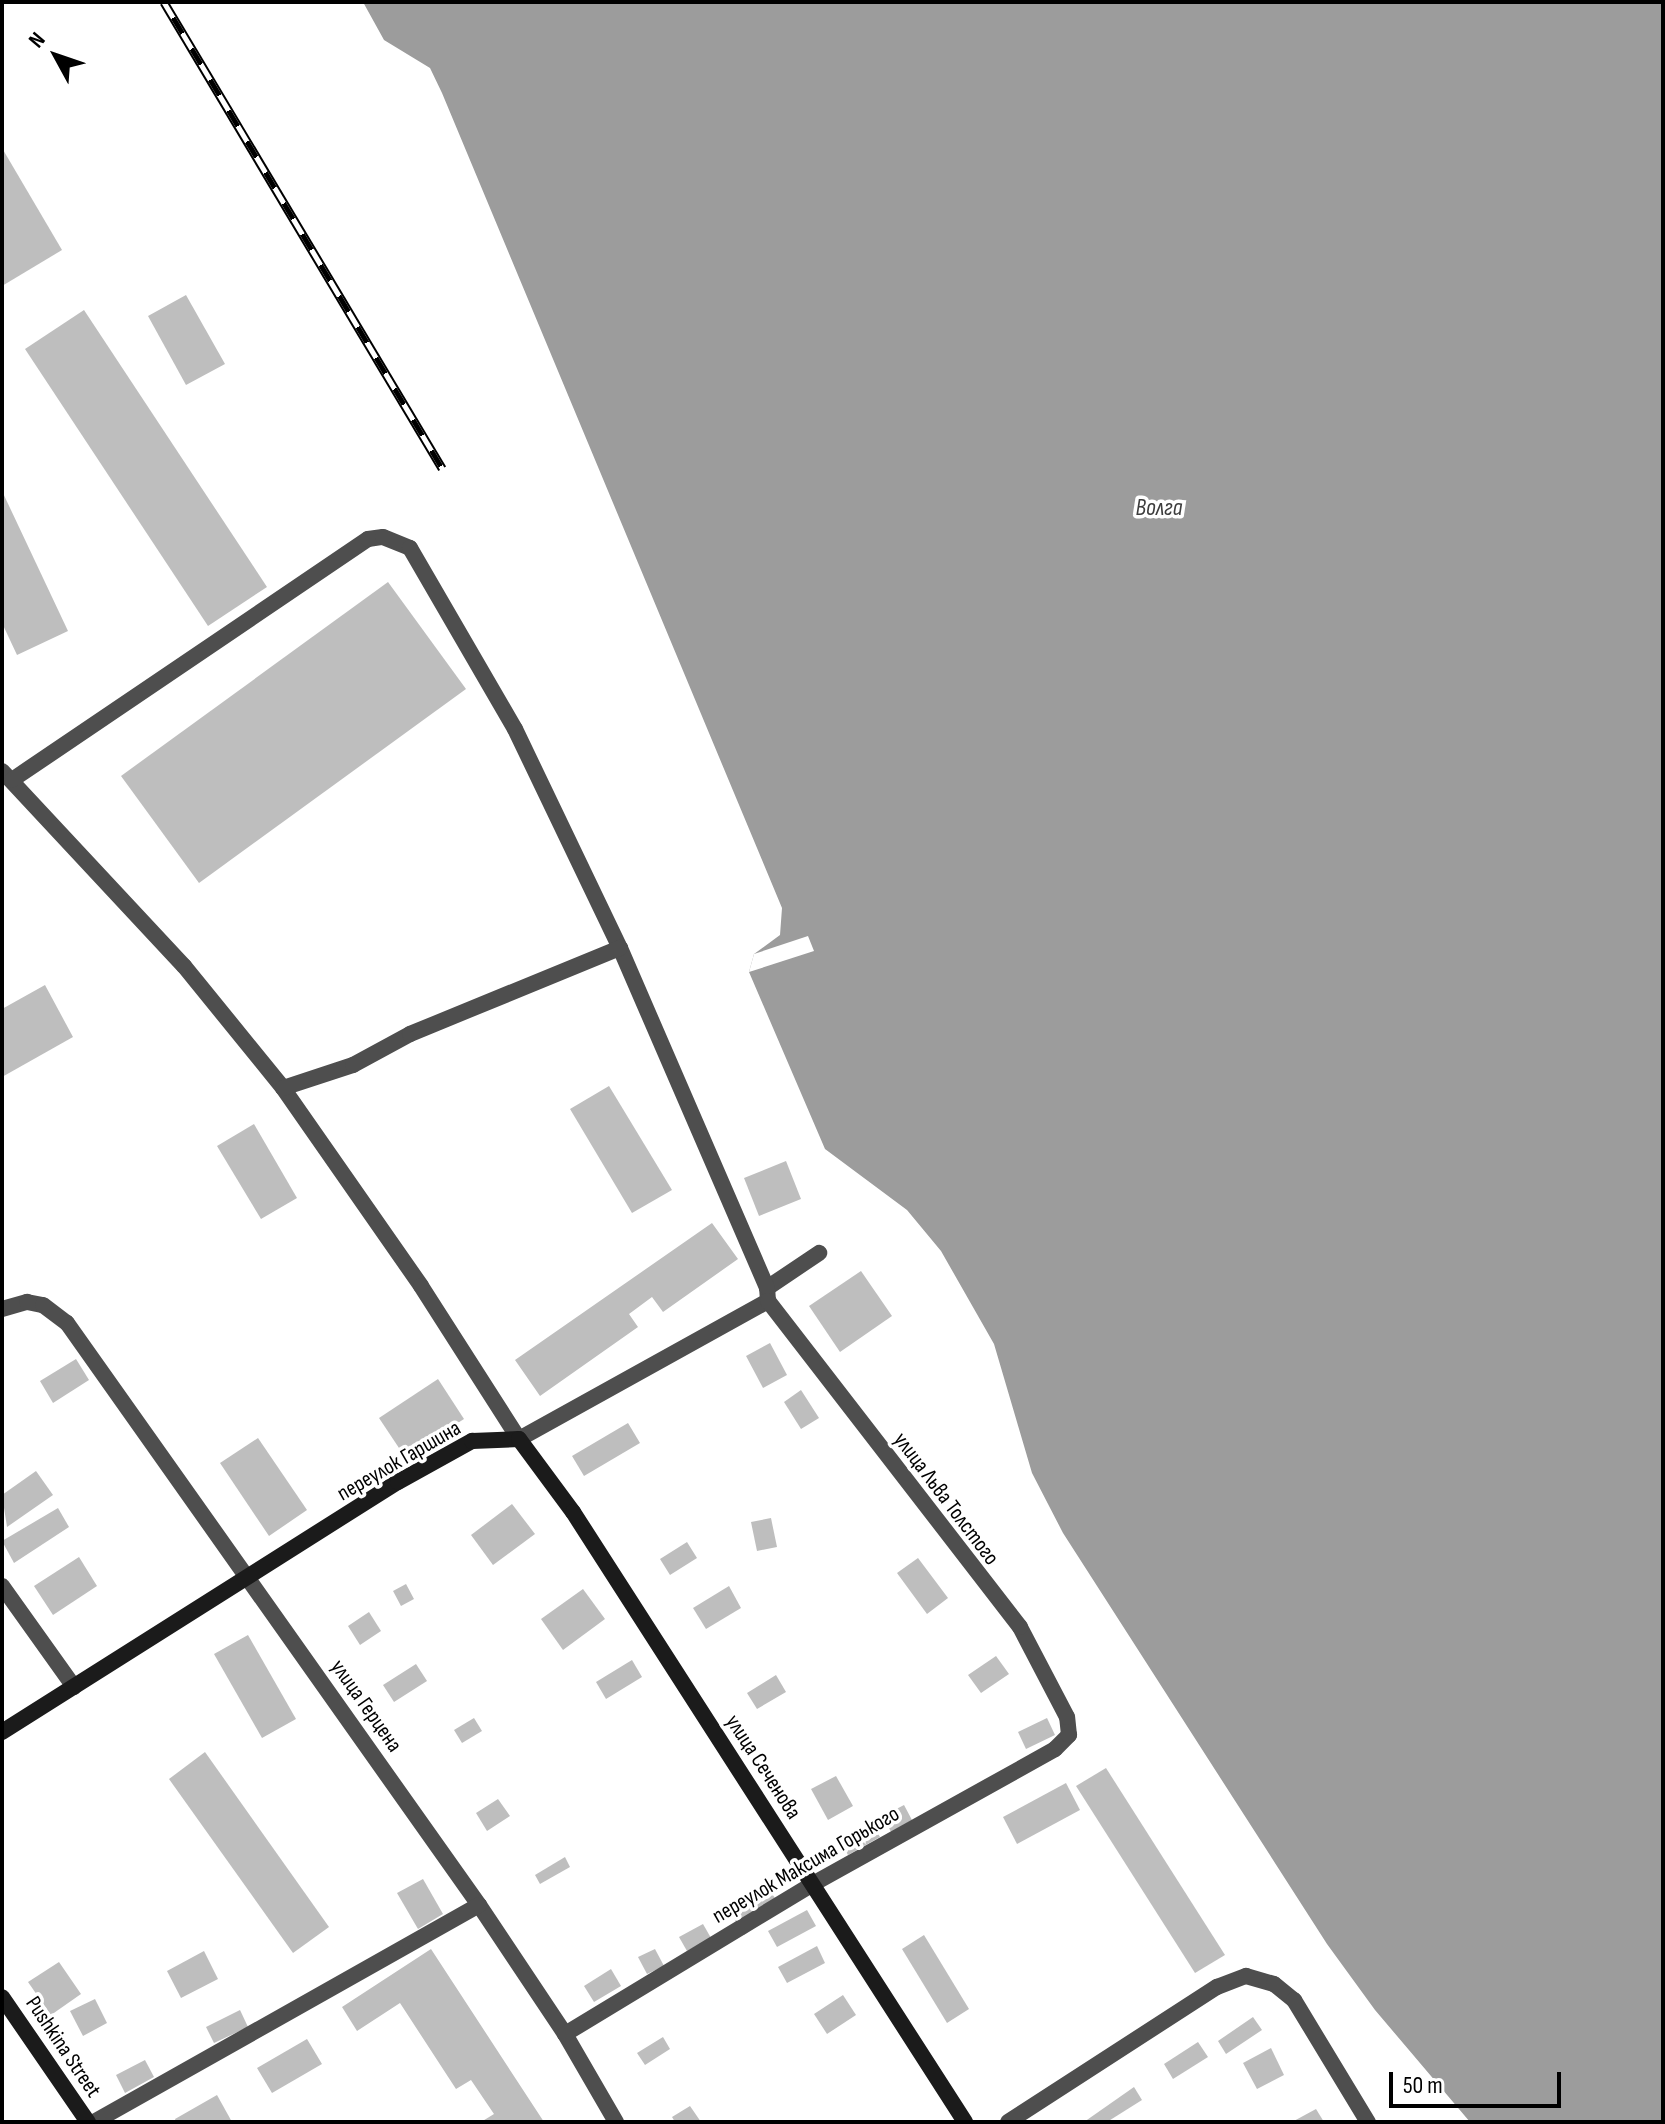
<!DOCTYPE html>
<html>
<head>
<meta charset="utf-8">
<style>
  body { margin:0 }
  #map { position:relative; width:1665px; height:2124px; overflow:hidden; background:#fff; font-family:"Sofia Sans Condensed",sans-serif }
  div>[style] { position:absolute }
  .water>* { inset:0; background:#9c9c9c }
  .pier>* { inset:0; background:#fff }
  .building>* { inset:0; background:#bebebe }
  .street>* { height:16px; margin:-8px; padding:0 8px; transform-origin:8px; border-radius:8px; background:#4e4e4e }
  .secondary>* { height:16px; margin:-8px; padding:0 8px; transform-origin:8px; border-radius:8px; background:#1b1b1b }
  .rail>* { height:9px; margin-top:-4.5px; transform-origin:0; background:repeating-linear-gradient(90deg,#fff 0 18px,#000 0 36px); box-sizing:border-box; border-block:2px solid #000 }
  span { translate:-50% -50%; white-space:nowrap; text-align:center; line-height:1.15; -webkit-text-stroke:7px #fff; paint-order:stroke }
  .street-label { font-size:22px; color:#000 }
  .water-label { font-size:24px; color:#3d3d3d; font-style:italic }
  .frame { position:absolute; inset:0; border:4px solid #000; pointer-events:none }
  .north { position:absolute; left:16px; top:16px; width:80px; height:80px; -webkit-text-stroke:6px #fff; paint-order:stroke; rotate:310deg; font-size:22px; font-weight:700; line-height:32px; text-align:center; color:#000 }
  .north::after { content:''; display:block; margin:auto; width:28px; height:36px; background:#000; clip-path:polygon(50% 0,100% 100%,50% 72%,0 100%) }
  .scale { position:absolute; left:1389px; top:2072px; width:172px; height:36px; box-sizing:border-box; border:4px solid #000; border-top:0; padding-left:10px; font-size:24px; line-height:28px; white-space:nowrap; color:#000; -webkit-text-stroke:6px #fff; paint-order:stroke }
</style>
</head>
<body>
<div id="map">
  <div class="water">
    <div style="clip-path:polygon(363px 2px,1663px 2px,1663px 2122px,1470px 2122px,1375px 2010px,1327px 1944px,1063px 1533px,1032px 1473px,994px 1344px,941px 1251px,907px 1210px,825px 1149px,749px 972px,754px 954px,780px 935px,782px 908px,442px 93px,430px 68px,384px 40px)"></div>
  </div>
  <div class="pier">
    <div style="clip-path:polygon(808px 936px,814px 951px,749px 972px,754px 954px)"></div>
  </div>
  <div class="building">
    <div style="clip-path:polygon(2px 148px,62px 250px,2px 286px)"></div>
    <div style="clip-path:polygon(186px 295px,225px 364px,186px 385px,148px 316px)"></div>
    <div style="clip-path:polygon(84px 310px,267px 587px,208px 626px,25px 349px)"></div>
    <div style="clip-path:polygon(2px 491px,68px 631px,17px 655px,2px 623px)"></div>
    <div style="clip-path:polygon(388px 582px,466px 689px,199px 883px,121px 776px)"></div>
    <div style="clip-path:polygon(45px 985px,73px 1037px,2px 1077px,2px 1009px)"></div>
    <div style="clip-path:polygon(609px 1086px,672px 1190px,632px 1213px,570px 1109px)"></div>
    <div style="clip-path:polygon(254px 1124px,297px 1198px,261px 1219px,217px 1146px)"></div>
    <div style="clip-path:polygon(786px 1161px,801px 1199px,759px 1216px,744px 1178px)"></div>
    <div style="clip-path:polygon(712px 1223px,738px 1259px,663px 1312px,652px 1297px,629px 1314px,638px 1327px,540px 1396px,515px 1360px)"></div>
    <div style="clip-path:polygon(861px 1271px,892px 1316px,840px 1352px,809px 1306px)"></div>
    <div style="clip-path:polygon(770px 1343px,787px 1375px,763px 1388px,746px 1356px)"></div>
    <div style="clip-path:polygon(76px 1359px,89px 1380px,53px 1403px,40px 1381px)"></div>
    <div style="clip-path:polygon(438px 1379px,464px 1419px,405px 1457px,379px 1418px)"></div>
    <div style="clip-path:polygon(801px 1390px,819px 1418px,801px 1429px,784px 1402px)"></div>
    <div style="clip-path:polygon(628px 1423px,640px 1443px,584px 1476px,572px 1456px)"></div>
    <div style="clip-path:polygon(258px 1438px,307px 1510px,269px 1536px,220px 1463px)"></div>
    <div style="clip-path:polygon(36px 1471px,53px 1495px,7px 1527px,2px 1495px)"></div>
    <div style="clip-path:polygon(512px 1504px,535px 1534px,493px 1565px,471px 1535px)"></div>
    <div style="clip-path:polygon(58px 1508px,69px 1527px,14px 1563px,2px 1541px)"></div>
    <div style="clip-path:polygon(771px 1518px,777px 1547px,757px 1551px,751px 1522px)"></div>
    <div style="clip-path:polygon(687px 1542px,697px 1558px,670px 1575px,660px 1559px)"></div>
    <div style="clip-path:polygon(79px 1557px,97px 1586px,53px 1615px,34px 1586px)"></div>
    <div style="clip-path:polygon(918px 1558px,948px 1598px,927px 1614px,897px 1573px)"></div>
    <div style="clip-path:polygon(406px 1584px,414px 1599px,401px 1606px,393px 1591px)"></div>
    <div style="clip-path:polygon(729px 1586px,741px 1608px,706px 1629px,693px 1608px)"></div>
    <div style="clip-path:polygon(583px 1589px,605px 1619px,563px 1650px,541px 1619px)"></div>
    <div style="clip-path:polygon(369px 1612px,381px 1631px,360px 1645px,348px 1626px)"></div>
    <div style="clip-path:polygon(248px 1635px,296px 1719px,262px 1738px,214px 1654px)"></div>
    <div style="clip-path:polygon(996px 1656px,1009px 1674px,981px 1693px,968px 1675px)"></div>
    <div style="clip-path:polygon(632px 1660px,642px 1677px,606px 1699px,596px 1682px)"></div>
    <div style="clip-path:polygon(416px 1664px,427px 1681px,394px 1702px,383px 1685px)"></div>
    <div style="clip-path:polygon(776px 1675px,786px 1692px,757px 1709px,747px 1693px)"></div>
    <div style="clip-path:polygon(474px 1718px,482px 1731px,462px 1743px,454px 1730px)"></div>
    <div style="clip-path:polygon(1047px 1718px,1055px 1735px,1026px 1749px,1018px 1732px)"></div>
    <div style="clip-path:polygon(205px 1752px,329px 1927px,293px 1953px,169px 1779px)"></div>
    <div style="clip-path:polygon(1106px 1768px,1225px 1955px,1195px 1973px,1076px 1786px)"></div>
    <div style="clip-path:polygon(836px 1776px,853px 1806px,828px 1820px,811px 1789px)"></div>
    <div style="clip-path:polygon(1066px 1783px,1080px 1810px,1017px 1844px,1003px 1817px)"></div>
    <div style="clip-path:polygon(498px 1799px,510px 1816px,487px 1831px,476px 1813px)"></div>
    <div style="clip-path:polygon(904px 1805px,912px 1820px,891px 1832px,883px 1816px)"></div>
    <div style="clip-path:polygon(873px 1825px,880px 1837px,848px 1855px,841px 1843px)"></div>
    <div style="clip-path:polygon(565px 1857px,570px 1867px,540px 1884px,535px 1875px)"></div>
    <div style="clip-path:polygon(423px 1879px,443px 1914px,418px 1929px,397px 1893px)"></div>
    <div style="clip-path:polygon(771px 1892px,782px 1909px,744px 1935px,733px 1917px)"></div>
    <div style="clip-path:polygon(807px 1910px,816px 1926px,777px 1947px,768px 1931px)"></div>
    <div style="clip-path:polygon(703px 1924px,711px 1938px,687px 1951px,679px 1937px)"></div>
    <div style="clip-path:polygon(924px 1935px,969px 2009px,947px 2023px,902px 1949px)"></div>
    <div style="clip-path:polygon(817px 1946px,825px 1963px,787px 1983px,778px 1967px)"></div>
    <div style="clip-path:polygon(431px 1949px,544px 2122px,481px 2122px,494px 2114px,471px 2080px,456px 2089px,400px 2003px,357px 2031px,342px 2007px)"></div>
    <div style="clip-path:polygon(655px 1949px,664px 1966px,647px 1974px,638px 1957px)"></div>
    <div style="clip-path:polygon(204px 1951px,218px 1979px,181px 1998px,167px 1971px)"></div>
    <div style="clip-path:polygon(59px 1962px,81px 1994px,51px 2015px,28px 1982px)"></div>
    <div style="clip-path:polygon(611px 1969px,621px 1986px,594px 2002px,584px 1986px)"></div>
    <div style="clip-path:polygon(843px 1995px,856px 2015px,827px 2034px,814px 2014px)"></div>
    <div style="clip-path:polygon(95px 1999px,107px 2023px,83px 2036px,70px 2011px)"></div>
    <div style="clip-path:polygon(240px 2010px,248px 2027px,214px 2043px,206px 2027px)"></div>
    <div style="clip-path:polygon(1253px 2017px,1262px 2030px,1226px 2054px,1218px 2041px)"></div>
    <div style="clip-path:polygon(663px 2037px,670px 2049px,645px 2065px,637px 2053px)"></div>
    <div style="clip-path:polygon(307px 2039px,322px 2064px,272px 2093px,257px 2068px)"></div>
    <div style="clip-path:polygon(1198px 2042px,1208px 2057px,1173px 2079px,1164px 2064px)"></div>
    <div style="clip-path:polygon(1271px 2048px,1284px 2075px,1257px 2089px,1243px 2063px)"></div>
    <div style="clip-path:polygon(145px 2060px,154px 2077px,125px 2093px,116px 2075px)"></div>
    <div style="clip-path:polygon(1134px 2087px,1142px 2100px,1107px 2122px,1084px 2122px)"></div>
    <div style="clip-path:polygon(217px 2095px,232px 2122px,176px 2122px,175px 2119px)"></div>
    <div style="clip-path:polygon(690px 2106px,701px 2122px,675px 2122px,672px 2117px)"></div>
    <div style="clip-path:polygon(1316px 2109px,1324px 2122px,1292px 2122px)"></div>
  </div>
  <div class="street">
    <div style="left:2px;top:771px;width:267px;rotate:47deg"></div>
    <div style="left:184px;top:966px;width:157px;rotate:50.9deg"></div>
    <div style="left:283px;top:1088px;width:241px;rotate:55.1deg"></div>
    <div style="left:421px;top:1286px;width:182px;rotate:57.4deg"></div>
    <div style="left:519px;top:1439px;width:285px;rotate:-29deg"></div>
    <div style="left:768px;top:1301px;width:13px;rotate:-94deg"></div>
    <div style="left:767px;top:1288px;width:63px;rotate:-33.9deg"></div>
    <div style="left:12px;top:780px;width:430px;rotate:-34.1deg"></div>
    <div style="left:368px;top:539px;width:15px;rotate:-8deg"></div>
    <div style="left:383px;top:537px;width:29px;rotate:22deg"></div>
    <div style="left:410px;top:548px;width:209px;rotate:59.9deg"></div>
    <div style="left:515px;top:729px;width:243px;rotate:64.4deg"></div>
    <div style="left:620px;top:948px;width:370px;rotate:66.6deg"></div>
    <div style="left:283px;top:1088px;width:74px;rotate:-18.2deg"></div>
    <div style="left:353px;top:1065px;width:65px;rotate:-28.5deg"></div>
    <div style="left:410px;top:1034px;width:227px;rotate:-22.3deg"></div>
    <div style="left:2px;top:1309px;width:26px;rotate:-16deg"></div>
    <div style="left:27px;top:1302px;width:16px;rotate:11deg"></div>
    <div style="left:43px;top:1305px;width:30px;rotate:37deg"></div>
    <div style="left:67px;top:1323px;width:713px;rotate:54.71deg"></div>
    <div style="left:479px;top:1905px;width:155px;rotate:56.3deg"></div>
    <div style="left:565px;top:2034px;width:102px;rotate:59.9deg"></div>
    <div style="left:2px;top:1586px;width:124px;rotate:54.5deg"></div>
    <div style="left:565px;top:2034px;width:288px;rotate:-31.2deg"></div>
    <div style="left:811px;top:1885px;width:279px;rotate:-29.1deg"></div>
    <div style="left:1055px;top:1749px;width:20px;rotate:-45deg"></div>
    <div style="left:1069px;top:1735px;width:18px;rotate:-96deg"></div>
    <div style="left:1067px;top:1717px;width:102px;rotate:-117.6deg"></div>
    <div style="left:1020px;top:1627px;width:412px;rotate:-127.7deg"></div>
    <div style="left:94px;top:2122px;width:442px;rotate:-29.4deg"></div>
    <div style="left:1008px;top:2122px;width:249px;rotate:-32.9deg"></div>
    <div style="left:1217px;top:1987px;width:31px;rotate:-21deg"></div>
    <div style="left:1246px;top:1976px;width:29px;rotate:16deg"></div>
    <div style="left:1274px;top:1984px;width:26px;rotate:39deg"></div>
    <div style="left:1294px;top:2000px;width:143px;rotate:58.8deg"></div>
  </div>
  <div class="secondary">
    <div style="left:2px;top:1732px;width:468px;rotate:-32.3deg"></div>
    <div style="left:398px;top:1482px;width:85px;rotate:-29deg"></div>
    <div style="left:472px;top:1441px;width:47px;rotate:-2.4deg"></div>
    <div style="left:519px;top:1439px;width:91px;rotate:53.5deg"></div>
    <div style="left:573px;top:1512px;width:725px;rotate:57.27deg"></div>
    <div style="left:2px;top:1997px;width:152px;rotate:55.5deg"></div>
  </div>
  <div class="rail">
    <div style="left:164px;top:2px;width:543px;rotate:59.18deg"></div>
  </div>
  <div class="street-label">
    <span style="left:399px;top:1461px;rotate:-30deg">переулок Гаршина</span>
    <span style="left:946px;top:1499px;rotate:53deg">улица Льва Толстого</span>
    <span style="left:366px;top:1706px;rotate:55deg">улица Герцена</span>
    <span style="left:763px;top:1767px;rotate:57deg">улица Сеченова</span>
    <span style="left:806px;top:1865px;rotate:-30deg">переулок Максима Горького</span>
    <span style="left:63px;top:2047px;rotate:56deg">Pushkina Street</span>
  </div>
  <div class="water-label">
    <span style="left:1159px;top:508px">Волга</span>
  </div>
  <div class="frame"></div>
  <div class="north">N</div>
  <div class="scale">50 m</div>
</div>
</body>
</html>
